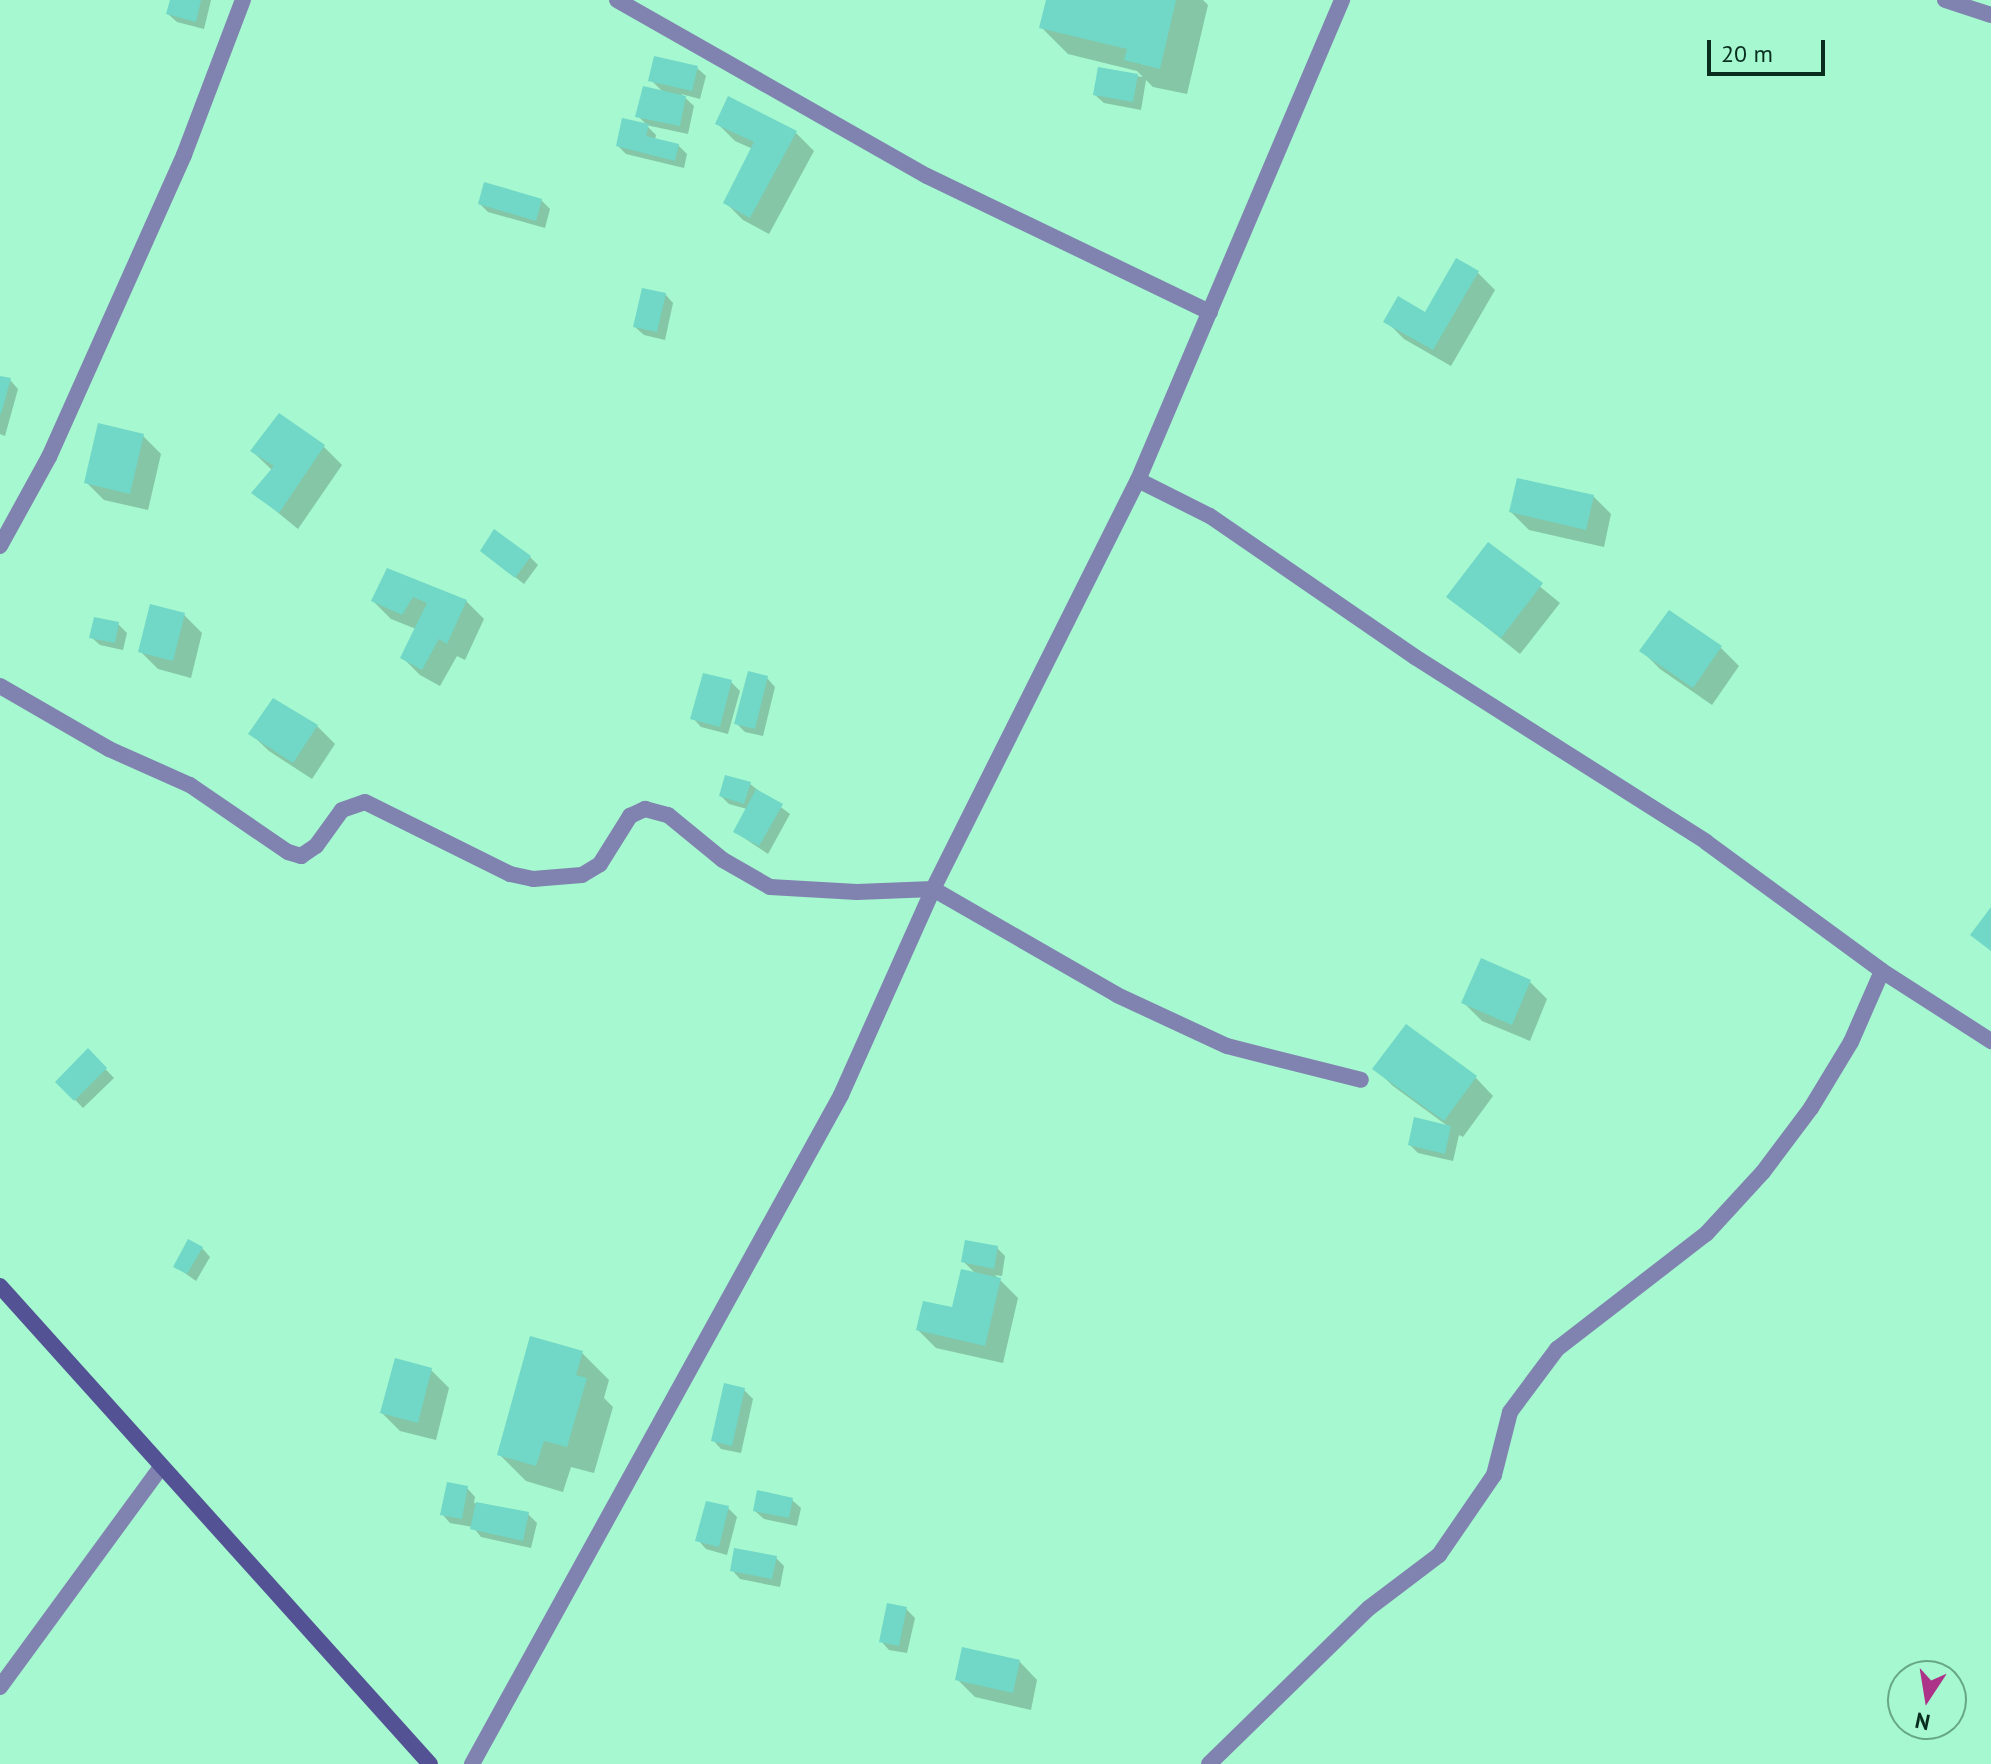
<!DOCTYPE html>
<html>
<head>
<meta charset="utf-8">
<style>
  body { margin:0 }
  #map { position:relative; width:1991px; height:1764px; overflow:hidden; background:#a5f8cf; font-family:"PT Sans",sans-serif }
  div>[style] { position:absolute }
  .shadow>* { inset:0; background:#0003 }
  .building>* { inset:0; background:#71d7c7 }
  .street>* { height:16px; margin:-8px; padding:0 8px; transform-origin:8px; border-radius:8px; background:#8082b0 }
  .secondary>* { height:16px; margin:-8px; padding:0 8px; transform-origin:8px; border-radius:8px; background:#535294 }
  span { translate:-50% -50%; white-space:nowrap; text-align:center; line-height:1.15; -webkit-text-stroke:6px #a5f8cf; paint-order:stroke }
  .north { position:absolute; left:1887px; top:1660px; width:80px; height:80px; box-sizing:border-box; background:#a5f8cf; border:2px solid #67a788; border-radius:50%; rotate:192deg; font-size:22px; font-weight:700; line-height:32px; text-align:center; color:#092d1e }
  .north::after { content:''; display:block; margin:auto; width:28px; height:36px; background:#ac3388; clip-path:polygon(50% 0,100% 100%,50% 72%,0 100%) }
  .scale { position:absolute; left:1707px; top:40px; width:118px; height:36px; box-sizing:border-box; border:4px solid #092d1e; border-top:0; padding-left:10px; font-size:24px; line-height:28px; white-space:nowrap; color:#092d1e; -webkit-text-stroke:6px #a5f8cf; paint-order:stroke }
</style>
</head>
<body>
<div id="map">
  <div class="shadow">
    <div style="clip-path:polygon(172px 0,211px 0,204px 29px,177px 22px,168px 14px)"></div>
    <div style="clip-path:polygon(1048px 0,1203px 0,1208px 5px,1187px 94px,1153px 87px,1146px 80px,1141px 110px,1104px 103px,1095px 95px,1099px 70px,1143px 77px,1137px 71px,1068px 54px,1041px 27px)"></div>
    <div style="clip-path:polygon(697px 68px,706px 76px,700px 99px,681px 94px,694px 106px,688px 134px,646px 125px,656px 135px,655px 140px,678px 145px,687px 154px,684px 168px,626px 154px,618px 146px,648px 126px,638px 116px,664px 93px,651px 80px)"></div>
    <div style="clip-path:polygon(717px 123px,796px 133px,814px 151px,769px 234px,743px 220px,725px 202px,753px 149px,735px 141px)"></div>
    <div style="clip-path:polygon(541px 200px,550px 209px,545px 228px,488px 212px,480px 204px)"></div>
    <div style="clip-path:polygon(1477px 272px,1495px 290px,1451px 366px,1404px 339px,1386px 321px,1425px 314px)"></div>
    <div style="clip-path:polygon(665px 294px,673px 303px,665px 340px,644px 335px,635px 327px)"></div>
    <div style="clip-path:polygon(0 378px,10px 380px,18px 389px,5px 436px,0 434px)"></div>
    <div style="clip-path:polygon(279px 415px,324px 447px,342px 465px,298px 529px,254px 493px,272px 470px,252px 451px)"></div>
    <div style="clip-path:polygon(143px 436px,161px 454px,148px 510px,104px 500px,86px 482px)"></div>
    <div style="clip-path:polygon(1593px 496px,1611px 514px,1604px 547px,1529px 530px,1511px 512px)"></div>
    <div style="clip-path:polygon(1489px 545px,1560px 603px,1520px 654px,1449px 597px)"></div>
    <div style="clip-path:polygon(482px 551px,530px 557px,538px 565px,524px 584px)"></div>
    <div style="clip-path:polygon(388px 570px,466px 601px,484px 619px,465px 660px,457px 656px,440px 686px,420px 675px,402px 657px,416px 629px,391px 619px,373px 601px)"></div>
    <div style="clip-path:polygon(1669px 613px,1721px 648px,1739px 666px,1712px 705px,1660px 669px,1642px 651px)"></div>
    <div style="clip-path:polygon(184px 615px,202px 633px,191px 678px,158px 669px,140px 651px)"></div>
    <div style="clip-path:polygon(118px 624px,127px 633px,123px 650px,100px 645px,91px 637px)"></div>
    <div style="clip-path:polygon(767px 678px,775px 687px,763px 736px,745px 732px,736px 723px)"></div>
    <div style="clip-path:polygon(731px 682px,740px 691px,728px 734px,701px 727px,693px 718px)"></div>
    <div style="clip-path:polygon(274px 701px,317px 726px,335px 744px,312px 779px,269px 751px,251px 734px)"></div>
    <div style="clip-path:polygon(750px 784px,790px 814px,768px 854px,735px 832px,747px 809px,729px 804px,721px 796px)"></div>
    <div style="clip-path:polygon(1529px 981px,1547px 999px,1530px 1041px,1482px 1021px,1464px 1003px)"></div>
    <div style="clip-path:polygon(88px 1051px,114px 1078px,83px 1108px,58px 1082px)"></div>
    <div style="clip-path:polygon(1375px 1069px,1476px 1078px,1493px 1096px,1463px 1137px,1459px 1135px,1453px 1161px,1418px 1153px,1410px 1145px,1449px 1127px,1393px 1086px)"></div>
    <div style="clip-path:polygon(202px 1248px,210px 1257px,196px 1281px,175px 1266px)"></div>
    <div style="clip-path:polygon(997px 1248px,1005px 1256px,1002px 1276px,995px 1275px,1018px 1298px,1003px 1363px,936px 1348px,918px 1330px,954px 1310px,976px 1274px,963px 1261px)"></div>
    <div style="clip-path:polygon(582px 1353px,609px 1380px,604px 1398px,613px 1407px,594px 1473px,571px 1467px,563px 1492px,526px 1481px,499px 1454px)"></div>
    <div style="clip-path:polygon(431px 1370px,449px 1388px,436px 1440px,400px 1431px,382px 1413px)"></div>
    <div style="clip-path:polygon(744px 1390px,753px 1399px,741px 1453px,721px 1449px,713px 1440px)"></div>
    <div style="clip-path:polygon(467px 1488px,475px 1497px,474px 1503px,528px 1514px,537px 1523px,531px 1548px,481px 1537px,473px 1527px,450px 1523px,442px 1514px)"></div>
    <div style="clip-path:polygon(792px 1500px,801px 1508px,797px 1526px,764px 1519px,755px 1511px)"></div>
    <div style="clip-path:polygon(728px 1508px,737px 1517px,727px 1555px,706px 1549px,698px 1540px)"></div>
    <div style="clip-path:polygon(776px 1558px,784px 1566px,780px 1587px,740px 1579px,732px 1570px)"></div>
    <div style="clip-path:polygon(906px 1609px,915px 1618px,907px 1653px,889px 1650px,881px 1641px)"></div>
    <div style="clip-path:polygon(1020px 1662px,1037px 1680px,1031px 1710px,975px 1697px,957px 1679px)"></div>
  </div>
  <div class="building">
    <div style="clip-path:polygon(170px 0,201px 0,196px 22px,166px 14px)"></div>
    <div style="clip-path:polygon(1046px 0,1176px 0,1160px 69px,1124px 60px,1127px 49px,1039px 28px)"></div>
    <div style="clip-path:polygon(654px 56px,698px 66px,692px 91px,648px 81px)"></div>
    <div style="clip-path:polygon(1098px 67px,1138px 74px,1133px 102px,1093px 95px)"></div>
    <div style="clip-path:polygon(643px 86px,686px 96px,680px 126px,635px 117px)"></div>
    <div style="clip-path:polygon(728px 96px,797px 131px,750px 218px,723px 203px,754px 142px,715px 124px)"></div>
    <div style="clip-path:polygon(622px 118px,649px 124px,646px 136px,679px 144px,675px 161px,616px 146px)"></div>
    <div style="clip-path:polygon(484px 182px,542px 199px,536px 221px,478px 204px)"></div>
    <div style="clip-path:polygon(1456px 258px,1479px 271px,1433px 350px,1383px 322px,1398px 296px,1425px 312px)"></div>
    <div style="clip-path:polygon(642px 288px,666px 293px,657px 332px,633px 327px)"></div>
    <div style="clip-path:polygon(0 376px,11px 378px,1px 414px,0 414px)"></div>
    <div style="clip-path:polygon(279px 413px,325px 445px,279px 513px,251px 493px,274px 466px,250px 451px)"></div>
    <div style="clip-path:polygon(98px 423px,144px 434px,130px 494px,84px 483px)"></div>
    <div style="clip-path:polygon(1517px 478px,1594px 495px,1586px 530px,1509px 512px)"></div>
    <div style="clip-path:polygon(494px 529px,531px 556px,515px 578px,480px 551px)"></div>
    <div style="clip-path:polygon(1488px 542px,1543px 583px,1501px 638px,1446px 597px)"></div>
    <div style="clip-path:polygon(387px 568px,467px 600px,447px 644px,439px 639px,422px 670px,400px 658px,427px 603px,413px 597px,402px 615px,371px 601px)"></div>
    <div style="clip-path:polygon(150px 604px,185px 613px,173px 661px,138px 652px)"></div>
    <div style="clip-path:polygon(1669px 610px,1722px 646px,1693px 688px,1639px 651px)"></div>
    <div style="clip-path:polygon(94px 617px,119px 622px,115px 643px,89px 638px)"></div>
    <div style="clip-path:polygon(748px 671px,768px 676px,755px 729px,734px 724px)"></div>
    <div style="clip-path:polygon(703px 673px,732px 680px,720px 727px,690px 719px)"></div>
    <div style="clip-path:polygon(273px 698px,318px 725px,293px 763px,248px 734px)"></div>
    <div style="clip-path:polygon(725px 775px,751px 782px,744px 804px,719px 796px)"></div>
    <div style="clip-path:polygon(756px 789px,783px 804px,759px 846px,733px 832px)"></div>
    <div style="clip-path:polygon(1991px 907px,1991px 951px,1970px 935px)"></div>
    <div style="clip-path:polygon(1481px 958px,1531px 980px,1512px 1025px,1461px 1003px)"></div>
    <div style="clip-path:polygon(1406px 1024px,1477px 1076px,1444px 1121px,1372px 1069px)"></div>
    <div style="clip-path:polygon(88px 1048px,107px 1068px,74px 1101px,55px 1082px)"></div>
    <div style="clip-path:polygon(1414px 1117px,1451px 1126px,1445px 1154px,1408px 1145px)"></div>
    <div style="clip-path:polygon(188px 1239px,203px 1247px,187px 1274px,173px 1267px)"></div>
    <div style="clip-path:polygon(965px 1240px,998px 1246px,994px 1269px,961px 1262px)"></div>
    <div style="clip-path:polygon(961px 1269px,1001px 1278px,985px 1346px,916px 1330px,923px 1301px,952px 1307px)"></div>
    <div style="clip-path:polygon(530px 1336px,583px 1351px,576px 1375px,587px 1378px,567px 1447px,544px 1441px,536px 1466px,497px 1455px)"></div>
    <div style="clip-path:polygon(395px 1358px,432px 1368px,418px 1423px,380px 1413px)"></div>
    <div style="clip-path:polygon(724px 1383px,745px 1388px,732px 1446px,711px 1441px)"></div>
    <div style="clip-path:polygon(447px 1482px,468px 1486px,462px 1519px,440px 1515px)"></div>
    <div style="clip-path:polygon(757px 1490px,793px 1498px,789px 1518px,753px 1511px)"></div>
    <div style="clip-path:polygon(706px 1501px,729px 1506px,719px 1547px,695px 1541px)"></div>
    <div style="clip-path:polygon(476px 1502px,529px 1512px,523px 1541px,470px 1529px)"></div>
    <div style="clip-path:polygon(734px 1548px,777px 1556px,772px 1579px,730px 1571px)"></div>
    <div style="clip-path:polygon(887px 1603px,907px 1607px,899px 1646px,879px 1642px)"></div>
    <div style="clip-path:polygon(962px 1647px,1020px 1660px,1013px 1693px,955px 1680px)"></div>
  </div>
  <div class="street">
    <div style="left:617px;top:0;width:356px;rotate:29.6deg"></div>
    <div style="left:927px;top:176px;width:314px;rotate:25.7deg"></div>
    <div style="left:1945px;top:0;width:48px;rotate:18.1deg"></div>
    <div style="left:1138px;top:480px;width:80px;rotate:26.6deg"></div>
    <div style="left:1210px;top:516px;width:249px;rotate:34.5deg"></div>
    <div style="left:1415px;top:657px;width:345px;rotate:32.4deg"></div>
    <div style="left:1706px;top:842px;width:218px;rotate:36.2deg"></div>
    <div style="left:1882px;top:971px;width:130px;rotate:32.7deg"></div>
    <div style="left:0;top:546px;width:102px;rotate:-61.2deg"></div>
    <div style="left:49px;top:457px;width:331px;rotate:-65.9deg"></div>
    <div style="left:184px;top:155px;width:166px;rotate:-69.2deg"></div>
    <div style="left:0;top:686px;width:126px;rotate:30deg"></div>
    <div style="left:109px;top:749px;width:89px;rotate:24deg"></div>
    <div style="left:190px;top:785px;width:119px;rotate:34.4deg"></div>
    <div style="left:288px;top:852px;width:14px;rotate:17deg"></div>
    <div style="left:301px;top:856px;width:18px;rotate:-34deg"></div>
    <div style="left:316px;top:846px;width:44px;rotate:-54.2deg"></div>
    <div style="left:342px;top:810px;width:24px;rotate:-19deg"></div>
    <div style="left:365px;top:802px;width:162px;rotate:26.4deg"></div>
    <div style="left:510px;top:874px;width:24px;rotate:12deg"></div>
    <div style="left:533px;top:879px;width:49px;rotate:-4.7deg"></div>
    <div style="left:582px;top:875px;width:21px;rotate:-31deg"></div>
    <div style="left:600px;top:864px;width:57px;rotate:-58deg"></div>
    <div style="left:630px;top:816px;width:17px;rotate:-25deg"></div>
    <div style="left:645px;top:809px;width:24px;rotate:15deg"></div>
    <div style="left:668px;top:815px;width:71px;rotate:39.3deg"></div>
    <div style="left:723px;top:860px;width:54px;rotate:29.9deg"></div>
    <div style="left:770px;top:887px;width:87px;rotate:3.3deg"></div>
    <div style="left:857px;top:892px;width:76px;rotate:-2.3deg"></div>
    <div style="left:933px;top:889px;width:212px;rotate:29.9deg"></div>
    <div style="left:1117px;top:995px;width:121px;rotate:24.9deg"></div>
    <div style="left:1227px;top:1046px;width:138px;rotate:14.2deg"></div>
    <div style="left:0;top:1687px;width:273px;rotate:-53.8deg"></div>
    <div style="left:472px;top:1764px;width:764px;rotate:-61.12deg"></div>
    <div style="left:841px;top:1095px;width:226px;rotate:-65.9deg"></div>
    <div style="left:933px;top:889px;width:457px;rotate:-63.4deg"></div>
    <div style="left:1138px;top:480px;width:522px;rotate:-66.97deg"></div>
    <div style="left:1209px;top:1764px;width:223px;rotate:-44.3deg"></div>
    <div style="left:1369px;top:1608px;width:88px;rotate:-37.1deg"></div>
    <div style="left:1439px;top:1555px;width:97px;rotate:-55.5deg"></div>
    <div style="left:1494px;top:1475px;width:65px;rotate:-75.7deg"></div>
    <div style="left:1510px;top:1412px;width:79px;rotate:-53.3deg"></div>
    <div style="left:1557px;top:1349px;width:188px;rotate:-37.7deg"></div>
    <div style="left:1706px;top:1234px;width:84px;rotate:-47.4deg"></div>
    <div style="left:1763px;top:1172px;width:80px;rotate:-53.1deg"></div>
    <div style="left:1811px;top:1108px;width:77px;rotate:-58.8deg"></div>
    <div style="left:1851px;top:1042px;width:77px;rotate:-66.4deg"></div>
  </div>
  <div class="secondary">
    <div style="left:0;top:1286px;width:643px;rotate:48.03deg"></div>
  </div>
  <div class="north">N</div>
  <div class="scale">20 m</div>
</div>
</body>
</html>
